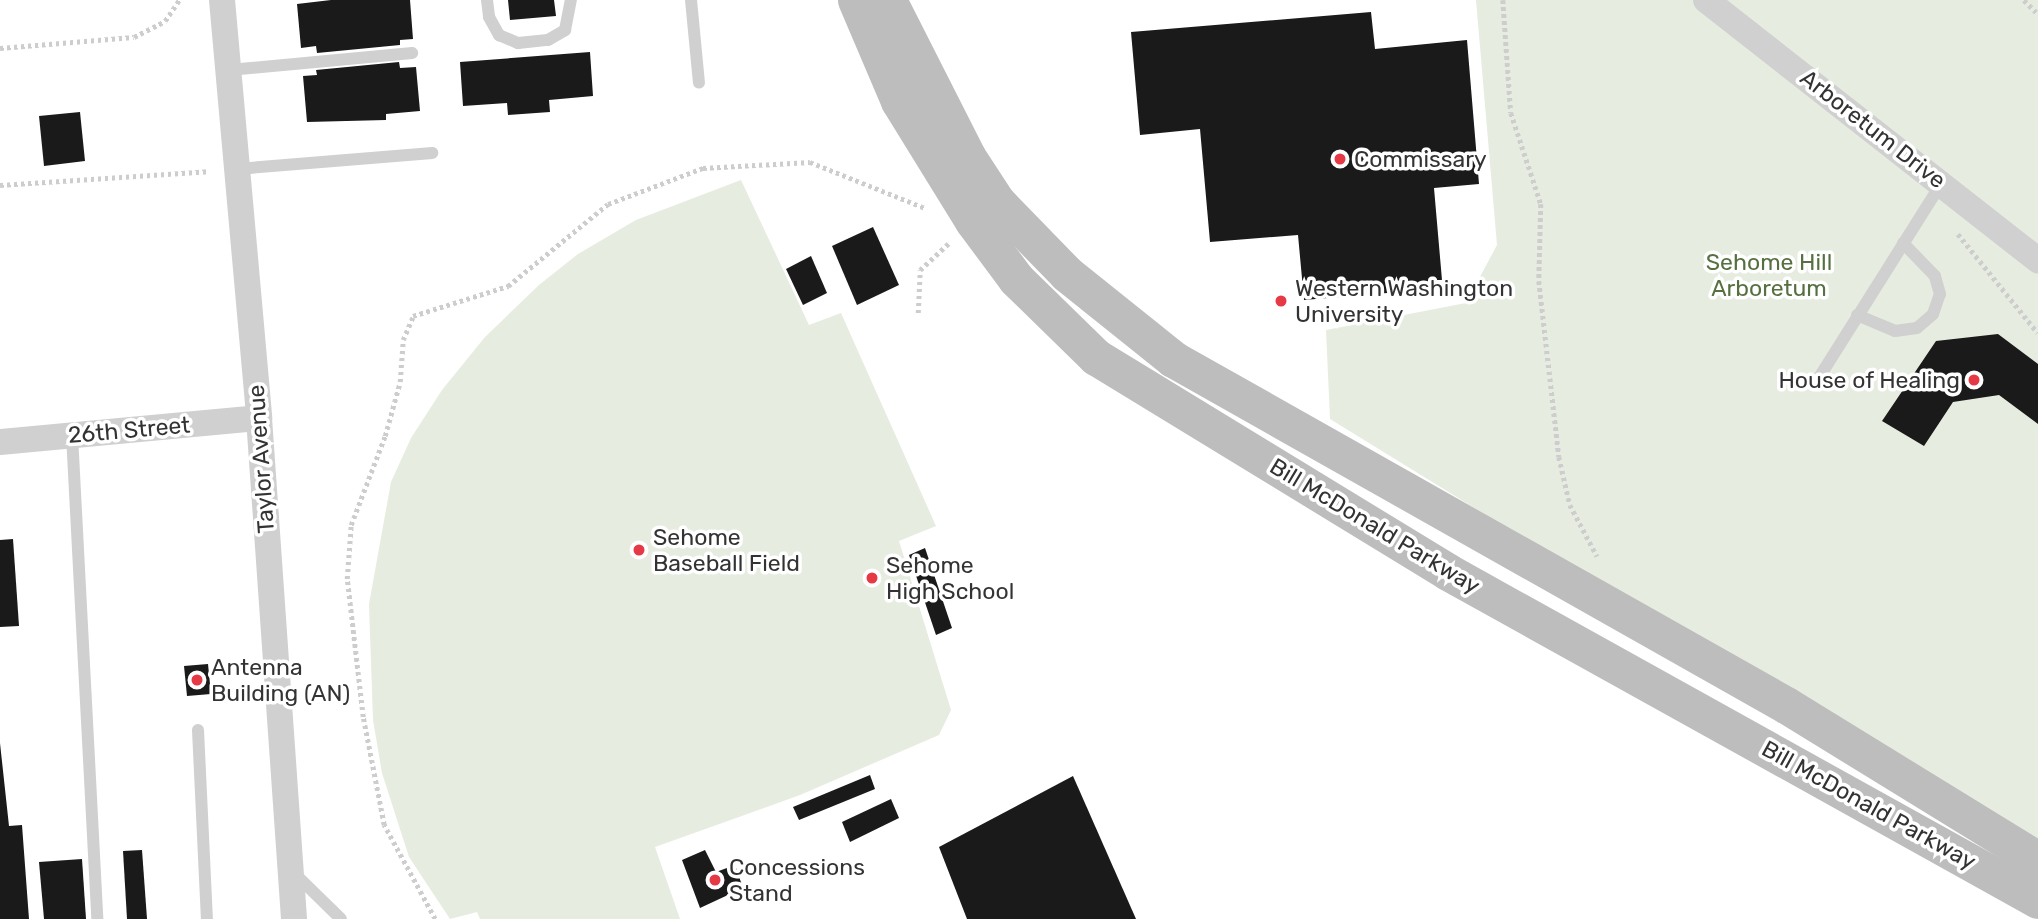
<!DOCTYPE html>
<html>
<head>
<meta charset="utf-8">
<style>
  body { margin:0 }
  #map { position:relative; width:2038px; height:919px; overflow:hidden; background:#fff; font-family:Rubik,sans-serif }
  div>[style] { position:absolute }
  .green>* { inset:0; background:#e6ecdf }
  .building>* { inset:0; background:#1a1a1a }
  .path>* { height:4.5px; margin-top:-2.25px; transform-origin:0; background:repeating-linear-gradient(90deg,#cdcdcd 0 3.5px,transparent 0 7px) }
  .lane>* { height:12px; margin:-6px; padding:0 6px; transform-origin:6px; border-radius:6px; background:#d0d0d0 }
  .street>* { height:26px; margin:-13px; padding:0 13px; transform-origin:13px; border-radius:13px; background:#d0d0d0 }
  .secondary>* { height:37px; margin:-18.5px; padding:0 18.5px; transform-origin:18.5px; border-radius:18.5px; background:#bdbdbd }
  .dots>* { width:19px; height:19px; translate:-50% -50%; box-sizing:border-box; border:4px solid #fff; border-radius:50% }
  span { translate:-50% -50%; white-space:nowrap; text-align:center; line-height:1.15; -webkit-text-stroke:7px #fff; paint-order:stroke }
  .street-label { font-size:23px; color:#333 }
  .poi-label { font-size:23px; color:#333 }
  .left { translate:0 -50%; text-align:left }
  .right { translate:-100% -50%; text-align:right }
  .park-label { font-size:23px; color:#56703f }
</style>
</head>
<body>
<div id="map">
  <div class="green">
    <div style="clip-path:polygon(1476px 0,2038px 0,2038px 855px,1330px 419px,1326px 330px,1466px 303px,1497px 245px)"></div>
    <div style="clip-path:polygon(741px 180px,809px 325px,841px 313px,936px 526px,899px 541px,951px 710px,939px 735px,800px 795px,655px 847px,680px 919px,480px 919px,477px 912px,450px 919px,409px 857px,382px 773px,373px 720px,369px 604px,391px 482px,411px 438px,442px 390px,485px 337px,539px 285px,578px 254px,636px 220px)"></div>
  </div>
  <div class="building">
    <div style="clip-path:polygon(331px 0,410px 0,413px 39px,400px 40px,400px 45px,317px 53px,316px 46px,301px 48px,297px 4px)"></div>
    <div style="clip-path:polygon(508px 0,554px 0,556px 16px,510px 20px)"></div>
    <div style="clip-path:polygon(1371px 12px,1375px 49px,1467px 40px,1479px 184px,1434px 188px,1442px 280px,1434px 280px,1435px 289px,1304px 300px,1298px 235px,1210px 242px,1200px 129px,1140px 135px,1131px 32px)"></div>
    <div style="clip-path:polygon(590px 52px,593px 96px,549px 100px,550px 112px,508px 115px,507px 103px,463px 106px,460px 62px)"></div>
    <div style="clip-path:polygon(399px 62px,400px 68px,416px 67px,420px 111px,386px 114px,386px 120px,307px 122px,303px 76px,317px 75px,316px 70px)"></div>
    <div style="clip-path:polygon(80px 112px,85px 161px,44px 166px,39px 116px)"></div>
    <div style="clip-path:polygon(873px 227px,899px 285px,857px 305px,832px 246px)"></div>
    <div style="clip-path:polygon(811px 256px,827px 293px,803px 305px,786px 269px)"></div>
    <div style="clip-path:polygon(1998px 334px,2038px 364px,2038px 424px,1999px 395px,1953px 402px,1924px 446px,1882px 421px,1936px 341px)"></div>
    <div style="clip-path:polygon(13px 539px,19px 626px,0 627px,0 540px)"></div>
    <div style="clip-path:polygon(925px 548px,952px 628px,936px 635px,909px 555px)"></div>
    <div style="clip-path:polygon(208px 664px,211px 694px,187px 696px,184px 666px)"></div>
    <div style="clip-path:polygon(0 743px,9px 826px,22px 825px,29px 919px,0 919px)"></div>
    <div style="clip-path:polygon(870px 775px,875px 789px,799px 820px,793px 807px)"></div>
    <div style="clip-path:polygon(1073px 776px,1136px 919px,967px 919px,939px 847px)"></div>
    <div style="clip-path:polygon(891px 799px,899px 818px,850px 842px,842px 822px)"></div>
    <div style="clip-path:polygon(142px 850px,147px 919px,127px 919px,123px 851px)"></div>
    <div style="clip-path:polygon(705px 850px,716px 872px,735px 865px,743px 888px,700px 908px,682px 860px)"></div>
    <div style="clip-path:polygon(82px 859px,86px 919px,44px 919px,39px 862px)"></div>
  </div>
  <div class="path">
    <div style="left:1503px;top:0;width:113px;rotate:86deg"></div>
    <div style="left:1511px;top:113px;width:96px;rotate:71.8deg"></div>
    <div style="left:1541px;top:204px;width:77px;rotate:91.5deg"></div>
    <div style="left:1539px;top:281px;width:177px;rotate:83.5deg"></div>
    <div style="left:1559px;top:457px;width:49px;rotate:77.1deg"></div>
    <div style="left:1570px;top:505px;width:58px;rotate:62.1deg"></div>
    <div style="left:2024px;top:0;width:20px;rotate:45deg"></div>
    <div style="left:0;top:48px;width:134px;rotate:-4.7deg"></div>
    <div style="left:134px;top:37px;width:35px;rotate:-27deg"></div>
    <div style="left:165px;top:21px;width:25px;rotate:-56deg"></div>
    <div style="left:0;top:185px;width:209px;rotate:-3.8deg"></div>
    <div style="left:1958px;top:234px;width:127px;rotate:51.1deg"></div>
    <div style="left:918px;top:313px;width:43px;rotate:-87.3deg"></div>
    <div style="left:920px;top:270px;width:40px;rotate:-43deg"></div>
    <div style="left:435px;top:919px;width:107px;rotate:-118.5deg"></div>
    <div style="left:384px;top:825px;width:110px;rotate:-101deg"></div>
    <div style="left:363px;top:717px;width:139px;rotate:-96.6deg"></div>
    <div style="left:347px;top:579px;width:54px;rotate:-85.8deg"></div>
    <div style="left:351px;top:525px;width:95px;rotate:-69.1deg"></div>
    <div style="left:385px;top:436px;width:56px;rotate:-74.5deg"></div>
    <div style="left:400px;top:382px;width:42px;rotate:-85.9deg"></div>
    <div style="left:403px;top:340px;width:26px;rotate:-67deg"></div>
    <div style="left:413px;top:316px;width:100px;rotate:-17.5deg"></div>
    <div style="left:508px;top:286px;width:129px;rotate:-39.4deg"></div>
    <div style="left:608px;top:204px;width:102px;rotate:-20.8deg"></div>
    <div style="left:703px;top:168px;width:107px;rotate:-3.2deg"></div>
    <div style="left:810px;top:162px;width:124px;rotate:21.8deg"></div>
  </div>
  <div class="lane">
    <div style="left:487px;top:0;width:17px;rotate:83deg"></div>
    <div style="left:489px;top:17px;width:21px;rotate:61deg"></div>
    <div style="left:499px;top:35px;width:21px;rotate:23deg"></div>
    <div style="left:518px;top:43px;width:30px;rotate:-6deg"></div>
    <div style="left:548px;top:40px;width:20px;rotate:-30deg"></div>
    <div style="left:565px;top:30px;width:31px;rotate:-79deg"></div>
    <div style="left:691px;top:0;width:83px;rotate:84.5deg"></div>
    <div style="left:229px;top:70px;width:184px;rotate:-5.3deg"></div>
    <div style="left:237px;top:169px;width:196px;rotate:-4.7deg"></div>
    <div style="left:1857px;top:315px;width:41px;rotate:22.8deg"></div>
    <div style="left:1895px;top:331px;width:22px;rotate:-8deg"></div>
    <div style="left:1917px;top:328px;width:21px;rotate:-41deg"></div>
    <div style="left:1933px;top:314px;width:21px;rotate:-71deg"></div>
    <div style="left:1940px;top:294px;width:19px;rotate:-106deg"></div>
    <div style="left:1935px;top:276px;width:46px;rotate:-134.1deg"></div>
    <div style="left:1815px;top:384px;width:239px;rotate:-57.8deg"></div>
    <div style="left:72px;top:435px;width:485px;rotate:87deg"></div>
    <div style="left:198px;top:730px;width:189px;rotate:87.3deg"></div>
    <div style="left:293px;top:872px;width:67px;rotate:44.4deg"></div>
  </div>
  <div class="street">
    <div style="left:222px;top:0;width:420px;rotate:84.9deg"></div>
    <div style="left:259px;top:418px;width:502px;rotate:86deg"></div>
    <div style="left:1706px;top:0;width:422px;rotate:38.1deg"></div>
    <div style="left:0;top:442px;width:260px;rotate:-5.3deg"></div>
  </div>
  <div class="secondary">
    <div style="left:856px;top:0;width:110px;rotate:66.9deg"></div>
    <div style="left:899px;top:101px;width:141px;rotate:58.3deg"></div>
    <div style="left:973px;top:221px;width:72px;rotate:53.4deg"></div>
    <div style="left:1016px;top:279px;width:112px;rotate:44.3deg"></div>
    <div style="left:1096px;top:357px;width:412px;rotate:31.4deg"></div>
    <div style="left:1448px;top:572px;width:675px;rotate:29.07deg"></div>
    <div style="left:888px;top:0;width:175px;rotate:63.1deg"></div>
    <div style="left:967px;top:156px;width:55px;rotate:56.9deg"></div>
    <div style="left:997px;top:202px;width:100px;rotate:45.8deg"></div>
    <div style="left:1067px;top:274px;width:136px;rotate:38.7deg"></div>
    <div style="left:1173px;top:359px;width:704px;rotate:29.44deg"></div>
    <div style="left:1786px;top:705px;width:296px;rotate:31.6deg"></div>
  </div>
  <div class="dots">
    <div style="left:1340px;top:159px;background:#e63946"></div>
    <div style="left:1281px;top:301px;background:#e63946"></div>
    <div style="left:1974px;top:380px;background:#e63946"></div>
    <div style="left:639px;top:550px;background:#e63946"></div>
    <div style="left:872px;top:578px;background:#e63946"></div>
    <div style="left:197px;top:680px;background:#e63946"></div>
    <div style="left:715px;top:880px;background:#e63946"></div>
  </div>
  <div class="street-label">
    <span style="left:1873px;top:129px;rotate:38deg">Arboretum Drive</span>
    <span style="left:129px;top:430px;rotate:-5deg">26th Street</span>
    <span style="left:261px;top:459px;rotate:-94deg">Taylor Avenue</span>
    <span style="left:1375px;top:526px;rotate:31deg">Bill McDonald Parkway</span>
    <span style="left:1869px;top:805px;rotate:29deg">Bill McDonald Parkway</span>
  </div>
  <div class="poi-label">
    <span class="left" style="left:1354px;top:159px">Commissary</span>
    <span class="left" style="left:1295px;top:301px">Western Washington<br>University</span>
    <span class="right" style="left:1960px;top:380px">House of Healing</span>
    <span class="left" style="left:653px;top:550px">Sehome<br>Baseball Field</span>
    <span class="left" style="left:886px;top:578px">Sehome<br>High School</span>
    <span class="left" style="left:211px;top:680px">Antenna<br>Building (AN)</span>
    <span class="left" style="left:729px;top:880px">Concessions<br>Stand</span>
  </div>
  <div class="park-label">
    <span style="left:1769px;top:275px">Sehome Hill<br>Arboretum</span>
  </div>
</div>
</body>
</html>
